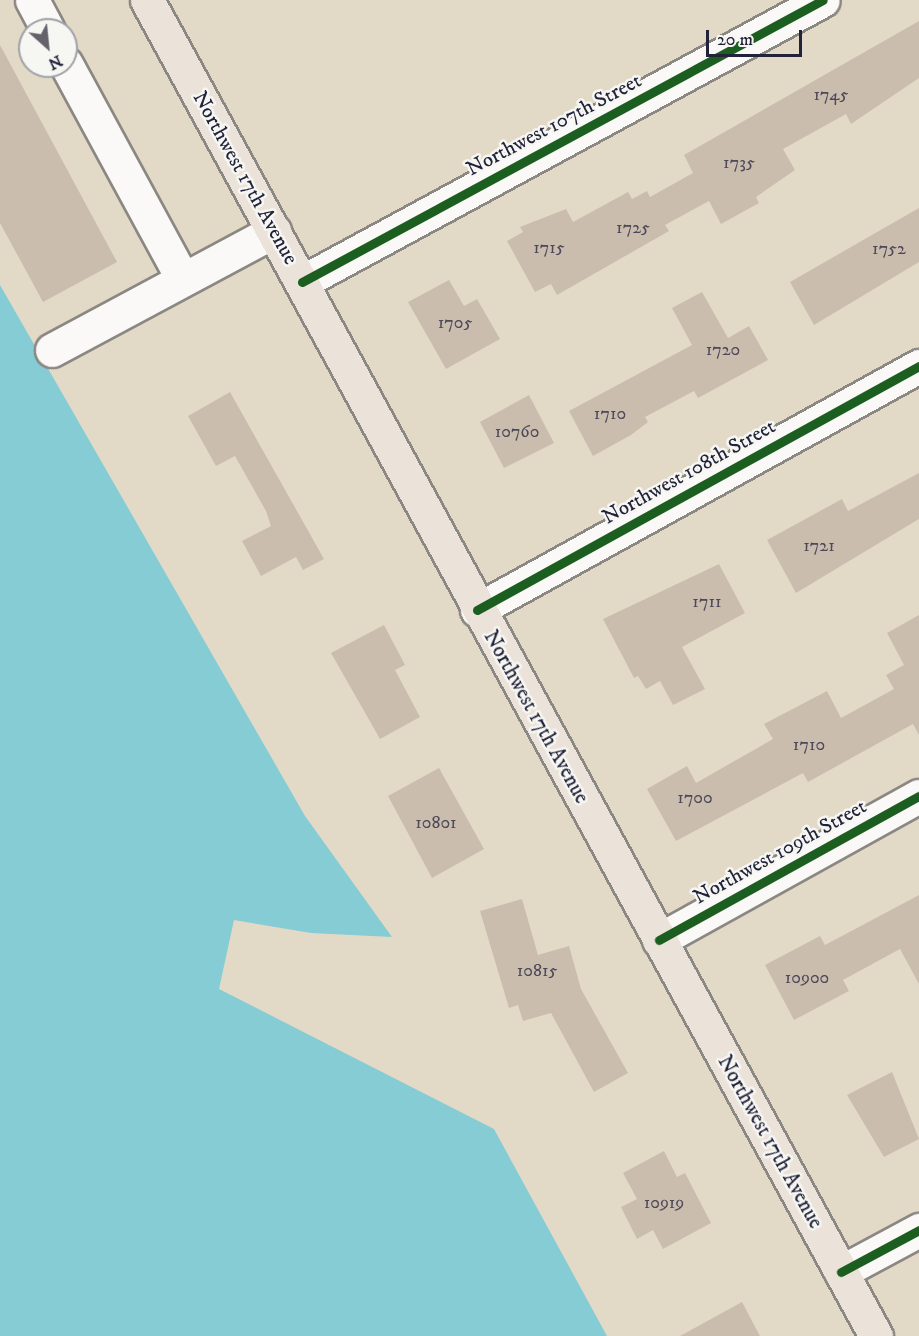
<!DOCTYPE html>
<html>
<head>
<meta charset="utf-8">
<style>
  body { margin:0 }
  #map { position:relative; width:919px; height:1336px; overflow:hidden; background:#e2dac7; font-family:"IM FELL DW Pica",serif }
  div>[style] { position:absolute }
  .water>* { inset:0; background:#85ccd4 }
  .building>* { inset:0; background:#cbbdae }
  .roads { filter:drop-shadow(2px 0 #8b8782) drop-shadow(-2px 0 #8b8782) drop-shadow(0 2px #8b8782) drop-shadow(0 -2px #8b8782) }
  .minor>* { height:33px; margin:-16.5px; padding:0 16.5px; transform-origin:16.5px; border-radius:16.5px; background:#fbf9f7 }
  .major>* { height:33px; margin:-16.5px; padding:0 16.5px; transform-origin:16.5px; border-radius:16.5px; background:#ebe3da }
  .cycleway>* { height:9px; margin:-4.5px; padding:0 4.5px; transform-origin:4.5px; border-radius:4.5px; background:#1b5e20 }
  span { translate:-50% -50%; white-space:nowrap; text-align:center; line-height:1.15; -webkit-text-stroke:5px #f6f6f2; paint-order:stroke }
  .number-label { font-size:18px; color:#4c4958 }
  .number-label span { -webkit-text-stroke-width:0 }
  .street-label { font-size:21px; color:#22223b }
  .north { position:absolute; left:18px; top:18px; width:60px; height:60px; box-sizing:border-box; background:#f6f6f2; border:2px solid #a1a1a9; border-radius:50%; rotate:153deg; font-size:16px; font-weight:700; line-height:24px; text-align:center; color:#22223b }
  .north::after { content:''; display:block; margin:auto; width:21px; height:27px; background:#65626c; clip-path:polygon(50% 0,100% 100%,50% 72%,0 100%) }
  .scale { position:absolute; left:706px; top:30px; width:96px; height:27px; box-sizing:border-box; border:3px solid #22223b; border-top:0; padding-left:8px; font-size:18px; line-height:21px; white-space:nowrap; color:#22223b; -webkit-text-stroke:4px #f6f6f2; paint-order:stroke }
</style>
</head>
<body>
<div id="map">
  <div class="water">
    <div style="clip-path:polygon(0 285px,305px 816px,392px 937px,311px 933px,234px 920px,219px 989px,494px 1129px,607px 1336px,0 1336px)"></div>
  </div>
  <div class="building">
    <div style="clip-path:polygon(919px 21px,919px 78px,851px 124px,846px 114px,783px 149px,795px 170px,756px 197px,759px 203px,721px 224px,709px 201px,665px 225px,669px 231px,557px 295px,551px 284px,535px 292px,507px 241px,523px 232px,520px 227px,566px 209px,573px 222px,628px 192px,632px 199px,647px 191px,650px 197px,693px 173px,684px 155px)"></div>
    <div style="clip-path:polygon(0 45px,117px 262px,43px 302px,0 223px)"></div>
    <div style="clip-path:polygon(919px 208px,919px 262px,814px 325px,790px 282px)"></div>
    <div style="clip-path:polygon(449px 280px,464px 306px,477px 299px,500px 339px,446px 369px,408px 302px)"></div>
    <div style="clip-path:polygon(702px 292px,728px 338px,749px 326px,768px 360px,698px 398px,694px 391px,645px 417px,648px 422px,631px 435px,593px 456px,569px 411px,692px 345px,672px 308px)"></div>
    <div style="clip-path:polygon(230px 392px,324px 559px,303px 570px,296px 557px,261px 576px,242px 541px,271px 526px,266px 511px,235px 456px,216px 466px,188px 416px)"></div>
    <div style="clip-path:polygon(529px 395px,554px 443px,504px 468px,480px 422px)"></div>
    <div style="clip-path:polygon(919px 473px,919px 519px,796px 593px,767px 540px,842px 499px,848px 511px)"></div>
    <div style="clip-path:polygon(719px 564px,745px 613px,682px 647px,705px 689px,673px 705px,660px 681px,646px 689px,638px 676px,634px 678px,603px 619px)"></div>
    <div style="clip-path:polygon(919px 615px,919px 735px,913px 724px,808px 782px,803px 773px,676px 841px,647px 789px,687px 766px,696px 783px,773px 739px,764px 724px,827px 691px,841px 718px,894px 689px,886px 675px,904px 665px,887px 633px)"></div>
    <div style="clip-path:polygon(384px 625px,405px 665px,395px 670px,420px 717px,380px 739px,331px 653px)"></div>
    <div style="clip-path:polygon(439px 768px,484px 849px,432px 878px,388px 796px)"></div>
    <div style="clip-path:polygon(919px 895px,919px 984px,900px 949px,843px 980px,849px 991px,794px 1020px,765px 965px,820px 936px,825px 945px)"></div>
    <div style="clip-path:polygon(522px 899px,538px 955px,569px 946px,581px 989px,628px 1073px,594px 1092px,551px 1013px,523px 1021px,518px 1005px,509px 1008px,480px 911px)"></div>
    <div style="clip-path:polygon(892px 1072px,919px 1139px,884px 1157px,847px 1095px)"></div>
    <div style="clip-path:polygon(664px 1151px,677px 1177px,685px 1173px,711px 1223px,663px 1249px,653px 1230px,637px 1239px,621px 1207px,637px 1199px,623px 1173px)"></div>
    <div style="clip-path:polygon(742px 1302px,760px 1336px,680px 1336px)"></div>
  </div>
  <div class="roads">
    <div class="minor">
      <div style="left:32px;top:0;width:34px;rotate:62deg"></div>
      <div style="left:66px;top:64px;width:243px;rotate:61.5deg"></div>
      <div style="left:302px;top:282px;width:592px;rotate:-28.43deg"></div>
      <div style="left:52px;top:350px;width:252px;rotate:-28.2deg"></div>
      <div style="left:477px;top:610px;width:505px;rotate:-28.9deg"></div>
      <div style="left:659px;top:940px;width:297px;rotate:-29deg"></div>
      <div style="left:841px;top:1272px;width:89px;rotate:-28.3deg"></div>
    </div>
    <div class="major">
      <div style="left:147px;top:0;width:1522px;rotate:61.38deg"></div>
    </div>
  </div>
  <div class="cycleway">
    <div style="left:302px;top:282px;width:592px;rotate:-28.43deg"></div>
    <div style="left:477px;top:610px;width:505px;rotate:-28.9deg"></div>
    <div style="left:659px;top:940px;width:297px;rotate:-29deg"></div>
    <div style="left:841px;top:1272px;width:89px;rotate:-28.3deg"></div>
  </div>
  <div class="number-label">
    <span style="left:831px;top:95px">1745</span>
    <span style="left:739px;top:163px">1735</span>
    <span style="left:633px;top:228px">1725</span>
    <span style="left:549px;top:248px">1715</span>
    <span style="left:889px;top:249px">1752</span>
    <span style="left:455px;top:323px">1705</span>
    <span style="left:723px;top:350px">1720</span>
    <span style="left:610px;top:414px">1710</span>
    <span style="left:517px;top:432px">10760</span>
    <span style="left:819px;top:546px">1721</span>
    <span style="left:707px;top:602px">1711</span>
    <span style="left:809px;top:745px">1710</span>
    <span style="left:695px;top:798px">1700</span>
    <span style="left:436px;top:823px">10801</span>
    <span style="left:537px;top:971px">10815</span>
    <span style="left:807px;top:978px">10900</span>
    <span style="left:664px;top:1203px">10919</span>
  </div>
  <div class="street-label">
    <span style="left:554px;top:125px;rotate:-28deg">Northwest 107th Street</span>
    <span style="left:245px;top:178px;rotate:61deg">Northwest 17th Avenue</span>
    <span style="left:689px;top:472px;rotate:-29deg">Northwest 108th Street</span>
    <span style="left:536px;top:717px;rotate:61deg">Northwest 17th Avenue</span>
    <span style="left:780px;top:852px;rotate:-29deg">Northwest 109th Street</span>
    <span style="left:770px;top:1142px;rotate:61deg">Northwest 17th Avenue</span>
  </div>
  <div class="north">N</div>
  <div class="scale">20 m</div>
</div>
</body>
</html>
